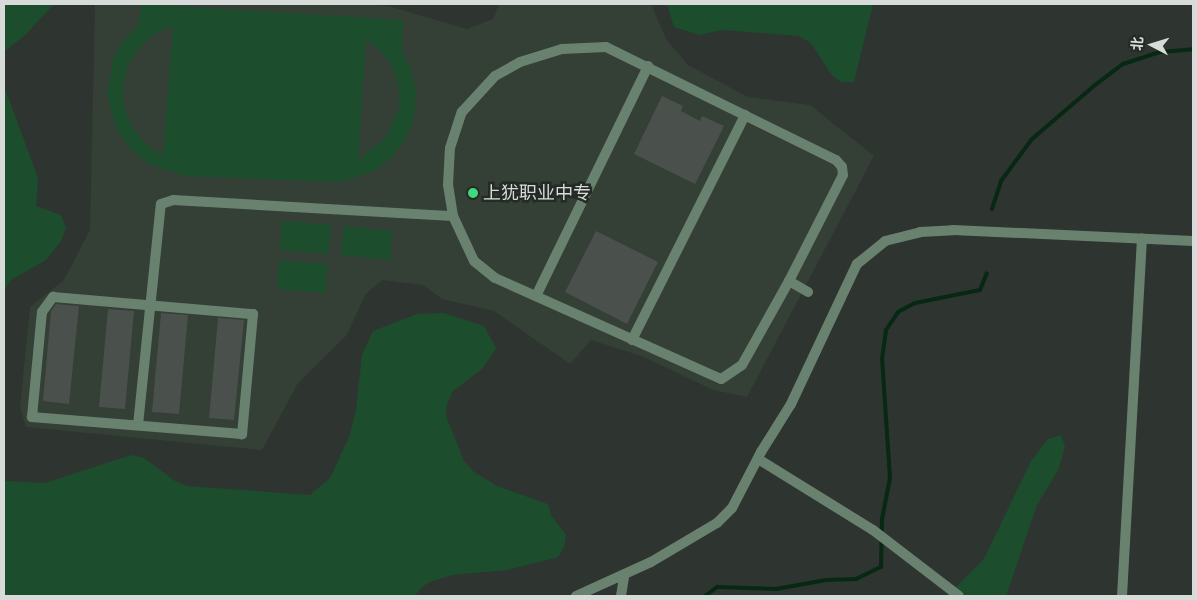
<!DOCTYPE html>
<html>
<head>
<meta charset="utf-8">
<style>
  body { margin:0 }
  #map { position:relative; width:1197px; height:600px; overflow:hidden; background:#2e342f; font-family:"PT Sans","Noto Sans SC",sans-serif }
  div>[style] { position:absolute }
  .built>* { inset:0; background:#343f36 }
  .green>* { inset:0; background:#1c4e2d }
  .stream>* { height:4px; margin:-2px; padding:0 2px; transform-origin:2px; border-radius:2px; background:#072813 }
  .building>* { inset:0; background:#4a504b }
  .minor>* { height:10px; margin:-5px; padding:0 5px; transform-origin:5px; border-radius:5px; background:#69826f }
  .tertiary>* { height:10px; margin:-5px; padding:0 5px; transform-origin:5px; border-radius:5px; background:#69826f }
  .dots>* { width:14px; height:14px; translate:-50% -50%; box-sizing:border-box; border:2px solid #242a25; border-radius:50% }
  span { translate:-50% -50%; white-space:nowrap; text-align:center; line-height:1.15; -webkit-text-stroke:5px #242a25; paint-order:stroke }
  .poi-label { font-size:18px; color:#d8dcd9 }
  .left { translate:0 -50%; text-align:left }
  .frame { position:absolute; inset:0; border:5px solid #d8dcd9; pointer-events:none }
  .north { position:absolute; left:1127px; top:20px; width:50px; height:50px; -webkit-text-stroke:4px #242a25; paint-order:stroke; rotate:275deg; font-size:14px; font-weight:700; line-height:20px; text-align:center; color:#d8dcd9 }
  .north::after { content:''; display:block; margin:auto; width:18px; height:22px; background:#d8dcd9; clip-path:polygon(50% 0,100% 100%,50% 72%,0 100%) }
</style>
</head>
<body>
<div id="map">
  <div class="built">
    <div style="clip-path:polygon(95px 4px,366px 4px,392px 7px,467px 29px,493px 19px,499px 4px,651px 4px,666px 39px,688px 65px,748px 97px,810px 105px,874px 156px,747px 397px,713px 390px,644px 357px,591px 340px,570px 364px,494px 311px,442px 299px,423px 285px,382px 280px,366px 294px,346px 336px,298px 383px,262px 450px,26px 427px,20px 407px,30px 307px,64px 280px,90px 230px)"></div>
  </div>
  <div class="green">
    <div style="clip-path:polygon(4px 4px,54px 4px,25px 35px,4px 52px)"></div>
    <div style="clip-path:polygon(evenodd,142px 4px,403px 20px,402px 51px,412px 72px,416px 94px,414px 118px,406px 139px,392px 157px,374px 171px,341px 182px,184px 176px,149px 164px,130px 149px,116px 128px,107px 92px,114px 56px,127px 36px,138px 26px,142px 4px,173px 26px,163px 155px,162px 155px,145px 144px,132px 127px,124px 107px,123px 86px,128px 66px,139px 48px,154px 34px,173px 26px,142px 4px,366px 39px,379px 49px,392px 66px,399px 87px,399px 108px,386px 137px,358px 160px,366px 39px)"></div>
    <div style="clip-path:polygon(667px 4px,873px 4px,854px 82px,841px 82px,831px 74px,811px 43px,799px 36px,722px 30px,699px 35px,674px 27px)"></div>
    <div style="clip-path:polygon(4px 86px,38px 178px,36px 206px,61px 215px,66px 228px,61px 241px,46px 260px,12px 279px,4px 290px)"></div>
    <div style="clip-path:polygon(282px 221px,331px 225px,328px 254px,280px 250px)"></div>
    <div style="clip-path:polygon(344px 226px,392px 231px,390px 260px,341px 255px)"></div>
    <div style="clip-path:polygon(279px 260px,328px 264px,325px 293px,277px 289px)"></div>
    <div style="clip-path:polygon(444px 313px,484px 326px,496px 348px,483px 368px,452px 392px,447px 404px,446px 416px,464px 461px,474px 472px,497px 486px,548px 504px,551px 515px,566px 535px,564px 547px,558px 557px,507px 570px,452px 575px,427px 583px,414px 596px,4px 596px,4px 481px,45px 483px,131px 455px,144px 458px,175px 481px,187px 486px,310px 495px,330px 478px,349px 437px,356px 410px,362px 355px,373px 331px,417px 314px)"></div>
    <div style="clip-path:polygon(1061px 435px,1065px 447px,1058px 470px,1037px 505px,1006px 596px,947px 596px,984px 559px,1031px 461px,1048px 439px)"></div>
  </div>
  <div class="stream">
    <div style="left:992px;top:209px;width:29px;rotate:-72deg"></div>
    <div style="left:1001px;top:181px;width:52px;rotate:-53.6deg"></div>
    <div style="left:1032px;top:139px;width:83px;rotate:-40.6deg"></div>
    <div style="left:1095px;top:85px;width:35px;rotate:-37deg"></div>
    <div style="left:1123px;top:64px;width:40px;rotate:-18deg"></div>
    <div style="left:1161px;top:52px;width:32px;rotate:-5deg"></div>
    <div style="left:705px;top:596px;width:15px;rotate:-37deg"></div>
    <div style="left:717px;top:587px;width:59px;rotate:1.9deg"></div>
    <div style="left:776px;top:589px;width:51px;rotate:-10.2deg"></div>
    <div style="left:826px;top:580px;width:30px;rotate:-2deg"></div>
    <div style="left:856px;top:579px;width:28px;rotate:-26deg"></div>
    <div style="left:881px;top:567px;width:48px;rotate:-88.8deg"></div>
    <div style="left:882px;top:519px;width:42px;rotate:-79deg"></div>
    <div style="left:890px;top:478px;width:119px;rotate:-93.8deg"></div>
    <div style="left:882px;top:359px;width:29px;rotate:-82deg"></div>
    <div style="left:886px;top:330px;width:22px;rotate:-56deg"></div>
    <div style="left:898px;top:312px;width:19px;rotate:-28deg"></div>
    <div style="left:915px;top:303px;width:66px;rotate:-11.3deg"></div>
    <div style="left:980px;top:290px;width:18px;rotate:-68deg"></div>
  </div>
  <div class="building">
    <div style="clip-path:polygon(662px 96px,683px 106px,681px 111px,700px 121px,702px 116px,724px 126px,695px 184px,634px 154px)"></div>
    <div style="clip-path:polygon(596px 231px,658px 262px,627px 324px,565px 292px)"></div>
    <div style="clip-path:polygon(56px 304px,79px 306px,69px 404px,43px 401px,51px 311px)"></div>
    <div style="clip-path:polygon(108px 309px,134px 311px,125px 409px,99px 407px)"></div>
    <div style="clip-path:polygon(161px 313px,188px 315px,179px 414px,152px 412px)"></div>
    <div style="clip-path:polygon(218px 318px,244px 320px,234px 420px,209px 418px)"></div>
  </div>
  <div class="minor">
    <div style="left:789px;top:281px;width:96px;rotate:119.2deg"></div>
    <div style="left:742px;top:365px;width:25px;rotate:146deg"></div>
    <div style="left:721px;top:379px;width:248px;rotate:-155.9deg"></div>
    <div style="left:495px;top:278px;width:27px;rotate:-141deg"></div>
    <div style="left:474px;top:261px;width:50px;rotate:-115deg"></div>
    <div style="left:453px;top:216px;width:31px;rotate:-99deg"></div>
    <div style="left:448px;top:185px;width:37px;rotate:-87deg"></div>
    <div style="left:450px;top:148px;width:38px;rotate:-72deg"></div>
    <div style="left:462px;top:112px;width:49px;rotate:-47.5deg"></div>
    <div style="left:495px;top:76px;width:29px;rotate:-29deg"></div>
    <div style="left:520px;top:62px;width:44px;rotate:-17.2deg"></div>
    <div style="left:562px;top:49px;width:44px;rotate:-2.6deg"></div>
    <div style="left:606px;top:47px;width:256px;rotate:26.2deg"></div>
    <div style="left:836px;top:160px;width:9px;rotate:49deg"></div>
    <div style="left:842px;top:167px;width:8px;rotate:83deg"></div>
    <div style="left:843px;top:175px;width:119px;rotate:117deg"></div>
    <div style="left:789px;top:281px;width:22px;rotate:30deg"></div>
    <div style="left:536px;top:296px;width:256px;rotate:-64deg"></div>
    <div style="left:53px;top:297px;width:201px;rotate:4.9deg"></div>
    <div style="left:253px;top:314px;width:121px;rotate:95.2deg"></div>
    <div style="left:242px;top:434px;width:211px;rotate:-175.4deg"></div>
    <div style="left:32px;top:417px;width:105px;rotate:-84.6deg"></div>
    <div style="left:42px;top:312px;width:19px;rotate:-54deg"></div>
    <div style="left:632px;top:340px;width:252px;rotate:-63.3deg"></div>
    <div style="left:138px;top:425px;width:222px;rotate:-84.1deg"></div>
    <div style="left:161px;top:204px;width:13px;rotate:-18deg"></div>
    <div style="left:173px;top:200px;width:280px;rotate:3.3deg"></div>
  </div>
  <div class="tertiary">
    <div style="left:758px;top:459px;width:135px;rotate:31.7deg"></div>
    <div style="left:873px;top:530px;width:108px;rotate:37.5deg"></div>
    <div style="left:576px;top:596px;width:82px;rotate:-24.4deg"></div>
    <div style="left:651px;top:562px;width:77px;rotate:-30.6deg"></div>
    <div style="left:717px;top:523px;width:21px;rotate:-45deg"></div>
    <div style="left:732px;top:508px;width:63px;rotate:-62.6deg"></div>
    <div style="left:761px;top:452px;width:57px;rotate:-58deg"></div>
    <div style="left:791px;top:404px;width:155px;rotate:-64.8deg"></div>
    <div style="left:857px;top:264px;width:36px;rotate:-39deg"></div>
    <div style="left:885px;top:241px;width:36px;rotate:-14deg"></div>
    <div style="left:920px;top:232px;width:33px;rotate:-3deg"></div>
    <div style="left:953px;top:230px;width:240px;rotate:2.6deg"></div>
    <div style="left:621px;top:596px;width:20px;rotate:-81deg"></div>
    <div style="left:1122px;top:596px;width:358px;rotate:-86.8deg"></div>
  </div>
  <div class="dots">
    <div style="left:473px;top:193px;background:#41d77c"></div>
  </div>
  <div class="poi-label">
    <span class="left" style="left:483px;top:193px">上犹职业中专</span>
  </div>
  <div class="frame"></div>
  <div class="north">北</div>
</div>
</body>
</html>
